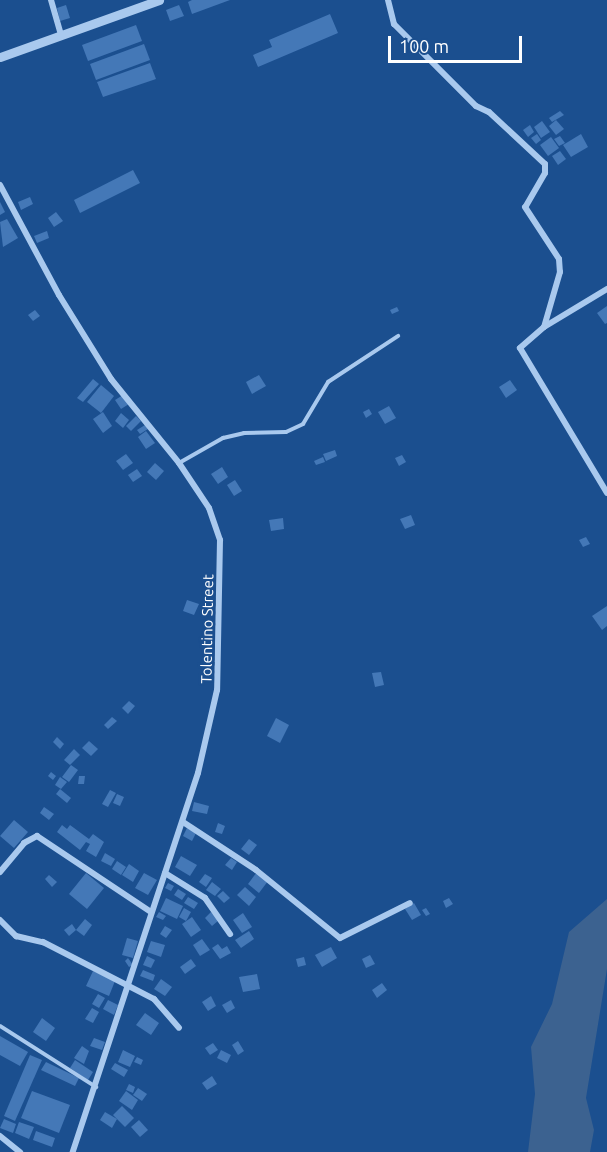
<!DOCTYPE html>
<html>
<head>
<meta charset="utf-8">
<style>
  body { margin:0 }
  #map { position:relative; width:607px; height:1152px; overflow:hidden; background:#1b4f8f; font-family:Ubuntu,sans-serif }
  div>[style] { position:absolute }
  .water>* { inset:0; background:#3c6290 }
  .building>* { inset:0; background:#4478b7 }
  .service>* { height:4px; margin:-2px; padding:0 2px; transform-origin:2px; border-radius:2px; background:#a9c9ee }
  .minor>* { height:6px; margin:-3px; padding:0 3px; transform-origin:3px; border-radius:3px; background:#a9c9ee }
  .tertiary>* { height:9px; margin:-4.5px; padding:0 4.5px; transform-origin:4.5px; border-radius:4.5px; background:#a9c9ee }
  span { translate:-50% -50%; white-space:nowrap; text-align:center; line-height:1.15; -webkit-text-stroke:5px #1b4f8f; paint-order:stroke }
  .street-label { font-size:15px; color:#fff }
  .scale { position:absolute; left:388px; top:36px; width:134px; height:27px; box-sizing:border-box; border:3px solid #fff; border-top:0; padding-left:8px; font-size:18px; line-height:21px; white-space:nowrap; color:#fff; -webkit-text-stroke:4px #1b4f8f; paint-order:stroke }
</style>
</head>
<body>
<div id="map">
  <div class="water">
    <div style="clip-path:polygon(607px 899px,607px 969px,586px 1098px,594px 1130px,590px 1152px,528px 1152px,535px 1094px,531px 1047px,552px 1004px,569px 932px)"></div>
  </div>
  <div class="building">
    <div style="clip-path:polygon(192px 0,230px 0,192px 14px,188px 2px)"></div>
    <div style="clip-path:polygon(66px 5px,70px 18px,60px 21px,57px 8px)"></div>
    <div style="clip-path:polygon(179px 5px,184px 16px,170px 21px,166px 10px)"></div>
    <div style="clip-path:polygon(330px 14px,338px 33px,258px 67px,253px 55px,272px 47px,269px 40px)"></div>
    <div style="clip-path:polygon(136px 25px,142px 41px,88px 61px,82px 45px)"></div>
    <div style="clip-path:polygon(144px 44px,150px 60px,96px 80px,90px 64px)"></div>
    <div style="clip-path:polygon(150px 63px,156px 79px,103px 97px,97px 82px)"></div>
    <div style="clip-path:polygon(560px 111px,564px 115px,552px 122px,549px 118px)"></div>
    <div style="clip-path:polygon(556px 120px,564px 129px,556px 135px,549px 126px)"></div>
    <div style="clip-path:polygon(542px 121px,550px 132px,541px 138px,534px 127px)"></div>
    <div style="clip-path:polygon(530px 125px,534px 132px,528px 137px,523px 130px)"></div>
    <div style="clip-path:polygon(537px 134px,541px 140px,536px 144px,531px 138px)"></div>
    <div style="clip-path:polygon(581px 134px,588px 147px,571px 157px,563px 145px)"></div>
    <div style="clip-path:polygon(560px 136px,565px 143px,559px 146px,554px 139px)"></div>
    <div style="clip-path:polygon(551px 137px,559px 148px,548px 156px,540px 145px)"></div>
    <div style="clip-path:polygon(560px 151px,566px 159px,558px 165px,552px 156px)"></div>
    <div style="clip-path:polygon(133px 170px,140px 183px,80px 213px,74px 200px)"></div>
    <div style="clip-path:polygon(30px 197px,33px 204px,21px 210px,18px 202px)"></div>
    <div style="clip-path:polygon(0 202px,5px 212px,0 215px)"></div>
    <div style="clip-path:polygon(56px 212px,63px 221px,54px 227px,48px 218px)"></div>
    <div style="clip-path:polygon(7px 219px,18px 238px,3px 247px,0 222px)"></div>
    <div style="clip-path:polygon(47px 231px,49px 238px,37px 243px,34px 236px)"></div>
    <div style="clip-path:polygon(607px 306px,607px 323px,605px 324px,597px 313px)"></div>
    <div style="clip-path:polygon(397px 307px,399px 311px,392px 314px,390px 310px)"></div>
    <div style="clip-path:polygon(35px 310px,40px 316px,33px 321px,28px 315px)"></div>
    <div style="clip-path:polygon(259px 375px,266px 386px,252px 394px,246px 382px)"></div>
    <div style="clip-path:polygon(93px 379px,99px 384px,83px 402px,77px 398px)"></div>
    <div style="clip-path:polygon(510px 380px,517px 390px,506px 398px,499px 387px)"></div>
    <div style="clip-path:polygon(101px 385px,114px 396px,101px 413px,87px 402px)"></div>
    <div style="clip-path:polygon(123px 395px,129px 404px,121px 409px,115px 400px)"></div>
    <div style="clip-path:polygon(389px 406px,396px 418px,385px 424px,378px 412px)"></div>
    <div style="clip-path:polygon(369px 409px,372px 414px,366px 418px,363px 412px)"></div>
    <div style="clip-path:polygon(103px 412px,112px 426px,103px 433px,93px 419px)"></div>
    <div style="clip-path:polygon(121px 413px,129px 420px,123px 428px,115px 421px)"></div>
    <div style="clip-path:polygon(136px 416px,141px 421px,131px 431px,126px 426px)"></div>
    <div style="clip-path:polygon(145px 425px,148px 429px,140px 434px,137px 430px)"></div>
    <div style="clip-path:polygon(146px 431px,155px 443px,146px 449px,138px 437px)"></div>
    <div style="clip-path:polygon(335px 450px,337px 456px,326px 461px,323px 454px)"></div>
    <div style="clip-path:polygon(126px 454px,133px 463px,123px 470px,116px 461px)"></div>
    <div style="clip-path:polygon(402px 455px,406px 462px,399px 466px,395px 458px)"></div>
    <div style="clip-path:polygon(323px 457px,325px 462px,316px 465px,314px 461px)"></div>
    <div style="clip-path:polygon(155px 463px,164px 471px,156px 480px,147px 472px)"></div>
    <div style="clip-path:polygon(222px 467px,228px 477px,218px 484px,211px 474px)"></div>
    <div style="clip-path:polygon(137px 469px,142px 476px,133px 482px,128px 475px)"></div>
    <div style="clip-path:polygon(235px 480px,242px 491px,234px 496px,227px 485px)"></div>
    <div style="clip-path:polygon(411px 515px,415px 525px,405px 529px,400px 519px)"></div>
    <div style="clip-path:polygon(283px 518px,284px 529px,271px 531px,269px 520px)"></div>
    <div style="clip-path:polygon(586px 537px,590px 544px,583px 547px,579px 540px)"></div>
    <div style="clip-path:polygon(187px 600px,199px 604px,194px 615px,183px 611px)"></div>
    <div style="clip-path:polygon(607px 606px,607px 626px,602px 630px,592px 616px)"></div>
    <div style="clip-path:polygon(381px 672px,384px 685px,375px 687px,372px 673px)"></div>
    <div style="clip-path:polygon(129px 701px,135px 706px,128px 714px,122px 708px)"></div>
    <div style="clip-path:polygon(112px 717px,117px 721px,108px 729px,104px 725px)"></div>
    <div style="clip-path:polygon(276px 718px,289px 725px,280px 743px,267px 736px)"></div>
    <div style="clip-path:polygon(57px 737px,64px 744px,60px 749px,53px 742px)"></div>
    <div style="clip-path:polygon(89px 741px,98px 749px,91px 756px,82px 748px)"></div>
    <div style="clip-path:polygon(74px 749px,80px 755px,70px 765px,64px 760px)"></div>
    <div style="clip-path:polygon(71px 765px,78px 770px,69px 782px,62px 777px)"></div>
    <div style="clip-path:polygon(51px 772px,56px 776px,53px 780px,48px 776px)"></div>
    <div style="clip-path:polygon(79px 776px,85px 776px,84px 784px,78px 784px)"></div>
    <div style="clip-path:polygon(60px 777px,67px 782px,61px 789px,55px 785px)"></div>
    <div style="clip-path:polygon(60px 789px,71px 798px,67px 803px,56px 794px)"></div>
    <div style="clip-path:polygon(110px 790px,116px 793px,108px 807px,102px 804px)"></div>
    <div style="clip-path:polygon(117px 794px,124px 797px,120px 806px,113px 803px)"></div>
    <div style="clip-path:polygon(194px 802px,209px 806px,207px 814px,192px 811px)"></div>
    <div style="clip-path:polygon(44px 807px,54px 814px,49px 820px,40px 813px)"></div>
    <div style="clip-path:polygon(14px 820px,28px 832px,14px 848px,0 836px)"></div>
    <div style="clip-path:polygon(218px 823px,225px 826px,222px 834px,215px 832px)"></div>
    <div style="clip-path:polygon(62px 825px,67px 829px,70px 825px,89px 839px,93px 834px,104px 842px,96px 857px,86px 851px,90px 844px,86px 842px,80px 850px,57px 832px)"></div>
    <div style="clip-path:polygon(187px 828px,196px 833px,192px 841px,183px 836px)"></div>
    <div style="clip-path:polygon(249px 839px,257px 845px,249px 855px,241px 849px)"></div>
    <div style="clip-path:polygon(105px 853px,115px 859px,111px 866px,101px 861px)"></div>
    <div style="clip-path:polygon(181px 856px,197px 865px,190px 876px,175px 867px)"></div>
    <div style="clip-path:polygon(231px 858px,237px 862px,232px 870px,225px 865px)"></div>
    <div style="clip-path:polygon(117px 861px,126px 867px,121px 875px,112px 869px)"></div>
    <div style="clip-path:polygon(129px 864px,139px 871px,133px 882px,122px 875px)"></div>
    <div style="clip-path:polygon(257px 872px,268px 881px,259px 893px,248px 884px)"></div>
    <div style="clip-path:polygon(86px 873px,104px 888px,87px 909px,69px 894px)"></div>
    <div style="clip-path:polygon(144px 873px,157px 880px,148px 895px,135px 888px)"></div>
    <div style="clip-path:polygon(205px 874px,212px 878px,206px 887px,199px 882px)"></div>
    <div style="clip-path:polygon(49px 875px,57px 882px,52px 887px,45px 879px)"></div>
    <div style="clip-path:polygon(212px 882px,221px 889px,215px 896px,206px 890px)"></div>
    <div style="clip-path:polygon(168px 883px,174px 886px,171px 891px,165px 888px)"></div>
    <div style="clip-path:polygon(245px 887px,256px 897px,249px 906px,237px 895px)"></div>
    <div style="clip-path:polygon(178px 889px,186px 894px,182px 900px,174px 895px)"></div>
    <div style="clip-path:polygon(223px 891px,230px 898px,224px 903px,217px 896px)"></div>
    <div style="clip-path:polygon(188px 897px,198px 903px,194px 909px,184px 903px)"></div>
    <div style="clip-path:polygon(166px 898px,183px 906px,177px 919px,160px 911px)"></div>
    <div style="clip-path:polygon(449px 898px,453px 904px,446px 908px,443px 901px)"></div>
    <div style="clip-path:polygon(414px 903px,421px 915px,412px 920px,405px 909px)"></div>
    <div style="clip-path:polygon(184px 908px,191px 912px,186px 921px,179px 917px)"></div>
    <div style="clip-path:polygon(426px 908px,430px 914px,426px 916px,422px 910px)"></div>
    <div style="clip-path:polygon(159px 912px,166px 916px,163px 920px,156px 917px)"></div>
    <div style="clip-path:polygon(211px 912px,219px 920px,212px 926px,205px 918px)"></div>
    <div style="clip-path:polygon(243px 913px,252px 927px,242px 933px,233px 920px)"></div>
    <div style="clip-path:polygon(192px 917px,201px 930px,191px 937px,182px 924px)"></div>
    <div style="clip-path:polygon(85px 919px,92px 925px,84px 936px,76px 930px)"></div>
    <div style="clip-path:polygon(72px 924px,76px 930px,69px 936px,64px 930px)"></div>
    <div style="clip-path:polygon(165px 926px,172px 930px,166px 938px,160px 934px)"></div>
    <div style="clip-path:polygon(249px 931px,254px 939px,241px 948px,235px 940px)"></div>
    <div style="clip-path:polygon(127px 938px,138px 941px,133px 958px,122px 955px)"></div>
    <div style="clip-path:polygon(202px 939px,210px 950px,200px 956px,193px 945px)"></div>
    <div style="clip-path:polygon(151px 941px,165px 945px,161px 957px,147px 952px)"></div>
    <div style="clip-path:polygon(218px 944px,222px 949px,227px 946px,231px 953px,220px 959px,212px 948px)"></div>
    <div style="clip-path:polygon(331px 947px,337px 958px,322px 967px,315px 955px)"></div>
    <div style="clip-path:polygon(370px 955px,375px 964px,366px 968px,362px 959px)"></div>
    <div style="clip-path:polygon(147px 956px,155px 960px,151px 968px,143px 965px)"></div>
    <div style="clip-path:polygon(304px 957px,306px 965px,298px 967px,296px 959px)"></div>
    <div style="clip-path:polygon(128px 958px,133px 965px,129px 967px,125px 961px)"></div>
    <div style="clip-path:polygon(191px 959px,196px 966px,185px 974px,180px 967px)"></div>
    <div style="clip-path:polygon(143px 970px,155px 975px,153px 981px,140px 976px)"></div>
    <div style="clip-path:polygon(93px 971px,115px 981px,109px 996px,86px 986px)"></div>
    <div style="clip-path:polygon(257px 974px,260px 989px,243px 992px,239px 977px)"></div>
    <div style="clip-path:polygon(161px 979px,172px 987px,165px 996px,154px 989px)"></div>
    <div style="clip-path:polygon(382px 983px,387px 990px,377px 998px,372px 990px)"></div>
    <div style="clip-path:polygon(98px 994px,105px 998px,99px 1008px,92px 1004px)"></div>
    <div style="clip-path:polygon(211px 996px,216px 1006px,208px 1011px,202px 1002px)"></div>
    <div style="clip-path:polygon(108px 1000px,118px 1005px,114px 1015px,103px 1009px)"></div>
    <div style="clip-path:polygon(231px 1000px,235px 1008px,227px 1013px,222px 1005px)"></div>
    <div style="clip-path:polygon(92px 1008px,99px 1012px,93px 1023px,85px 1019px)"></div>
    <div style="clip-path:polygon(145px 1013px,159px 1023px,151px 1035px,136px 1025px)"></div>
    <div style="clip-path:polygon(42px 1018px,55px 1028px,46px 1041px,33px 1032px)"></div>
    <div style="clip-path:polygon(0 1036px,28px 1052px,20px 1066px,0 1055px)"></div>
    <div style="clip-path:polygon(94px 1038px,105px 1042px,102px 1050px,90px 1046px)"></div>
    <div style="clip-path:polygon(238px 1041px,244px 1051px,238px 1055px,232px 1045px)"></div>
    <div style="clip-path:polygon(213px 1043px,218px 1050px,210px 1055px,205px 1048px)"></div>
    <div style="clip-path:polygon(82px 1046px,89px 1051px,84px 1064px,74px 1058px)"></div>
    <div style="clip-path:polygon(123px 1050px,135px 1056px,130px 1067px,118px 1062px)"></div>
    <div style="clip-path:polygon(221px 1050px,231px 1055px,227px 1063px,217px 1058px)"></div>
    <div style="clip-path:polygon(30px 1055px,42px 1060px,15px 1121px,4px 1116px)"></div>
    <div style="clip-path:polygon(137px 1057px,143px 1060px,141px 1065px,134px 1062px)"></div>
    <div style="clip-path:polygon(75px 1060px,93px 1072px,88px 1080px,70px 1068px)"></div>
    <div style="clip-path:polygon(46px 1062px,79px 1078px,75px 1086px,41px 1070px)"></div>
    <div style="clip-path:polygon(115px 1063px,128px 1070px,124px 1077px,111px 1069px)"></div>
    <div style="clip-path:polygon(212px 1076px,217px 1084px,207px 1090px,202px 1083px)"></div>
    <div style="clip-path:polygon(129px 1084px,135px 1087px,133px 1093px,126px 1090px)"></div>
    <div style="clip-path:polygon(138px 1088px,147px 1094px,142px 1101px,133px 1095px)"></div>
    <div style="clip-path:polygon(32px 1091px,70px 1105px,59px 1133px,21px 1118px)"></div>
    <div style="clip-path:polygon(126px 1091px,138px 1100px,132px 1110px,119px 1101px)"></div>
    <div style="clip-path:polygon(122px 1106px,134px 1118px,125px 1127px,113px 1115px)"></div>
    <div style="clip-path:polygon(105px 1112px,117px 1119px,112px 1128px,100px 1120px)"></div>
    <div style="clip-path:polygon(4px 1119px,16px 1124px,13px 1133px,0 1128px)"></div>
    <div style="clip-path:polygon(139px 1120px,148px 1130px,140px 1137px,131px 1127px)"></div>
    <div style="clip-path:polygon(19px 1122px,34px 1127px,29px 1139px,15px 1133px)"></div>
    <div style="clip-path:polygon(36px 1131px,55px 1138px,52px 1147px,33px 1140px)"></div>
  </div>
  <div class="service">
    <div style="left:179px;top:463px;width:51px;rotate:-29.6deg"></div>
    <div style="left:223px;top:438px;width:22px;rotate:-13deg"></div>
    <div style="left:244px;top:433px;width:42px;rotate:-1.4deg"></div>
    <div style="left:286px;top:432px;width:19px;rotate:-25deg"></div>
    <div style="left:303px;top:424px;width:49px;rotate:-59.2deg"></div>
    <div style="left:328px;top:382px;width:84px;rotate:-33.3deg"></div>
    <div style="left:0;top:1026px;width:114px;rotate:32.4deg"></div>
  </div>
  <div class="minor">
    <div style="left:51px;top:0;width:35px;rotate:74deg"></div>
    <div style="left:388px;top:0;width:25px;rotate:76deg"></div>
    <div style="left:394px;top:24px;width:116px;rotate:45deg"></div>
    <div style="left:476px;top:106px;width:14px;rotate:25deg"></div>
    <div style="left:489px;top:112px;width:76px;rotate:42.9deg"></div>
    <div style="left:545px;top:164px;width:9px;rotate:90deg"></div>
    <div style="left:545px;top:173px;width:39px;rotate:120deg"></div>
    <div style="left:525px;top:207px;width:62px;rotate:56.8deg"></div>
    <div style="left:559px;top:259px;width:13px;rotate:86deg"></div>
    <div style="left:560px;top:272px;width:57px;rotate:106.2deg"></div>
    <div style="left:544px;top:327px;width:32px;rotate:139deg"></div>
    <div style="left:520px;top:348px;width:169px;rotate:59deg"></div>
    <div style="left:0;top:185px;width:125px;rotate:61.8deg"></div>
    <div style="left:59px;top:295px;width:99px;rotate:58.2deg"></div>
    <div style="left:111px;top:379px;width:108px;rotate:51deg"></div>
    <div style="left:179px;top:463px;width:54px;rotate:56.3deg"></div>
    <div style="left:209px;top:508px;width:34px;rotate:71deg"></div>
    <div style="left:220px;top:540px;width:150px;rotate:91.1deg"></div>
    <div style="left:217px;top:690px;width:85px;rotate:102.9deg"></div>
    <div style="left:198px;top:773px;width:399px;rotate:108.3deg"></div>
    <div style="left:544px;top:327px;width:74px;rotate:-31.1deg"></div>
    <div style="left:183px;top:822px;width:87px;rotate:33.3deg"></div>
    <div style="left:256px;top:870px;width:108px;rotate:39deg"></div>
    <div style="left:340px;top:938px;width:78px;rotate:-26.6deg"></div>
    <div style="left:0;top:872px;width:38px;rotate:-50deg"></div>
    <div style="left:24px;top:843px;width:15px;rotate:-28deg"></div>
    <div style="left:37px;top:836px;width:137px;rotate:33.7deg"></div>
    <div style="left:165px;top:873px;width:47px;rotate:32deg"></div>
    <div style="left:205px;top:898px;width:44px;rotate:55.2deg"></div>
    <div style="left:0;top:920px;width:23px;rotate:45deg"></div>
    <div style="left:16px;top:936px;width:28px;rotate:13deg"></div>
    <div style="left:43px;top:942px;width:125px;rotate:27.2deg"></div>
    <div style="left:154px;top:999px;width:38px;rotate:49deg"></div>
    <div style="left:0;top:1136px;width:26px;rotate:39deg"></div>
  </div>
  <div class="tertiary">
    <div style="left:0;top:57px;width:169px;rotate:-19.7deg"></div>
  </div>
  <div class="street-label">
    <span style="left:207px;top:629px;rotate:-89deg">Tolentino Street</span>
  </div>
  <div class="scale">100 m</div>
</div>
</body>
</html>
